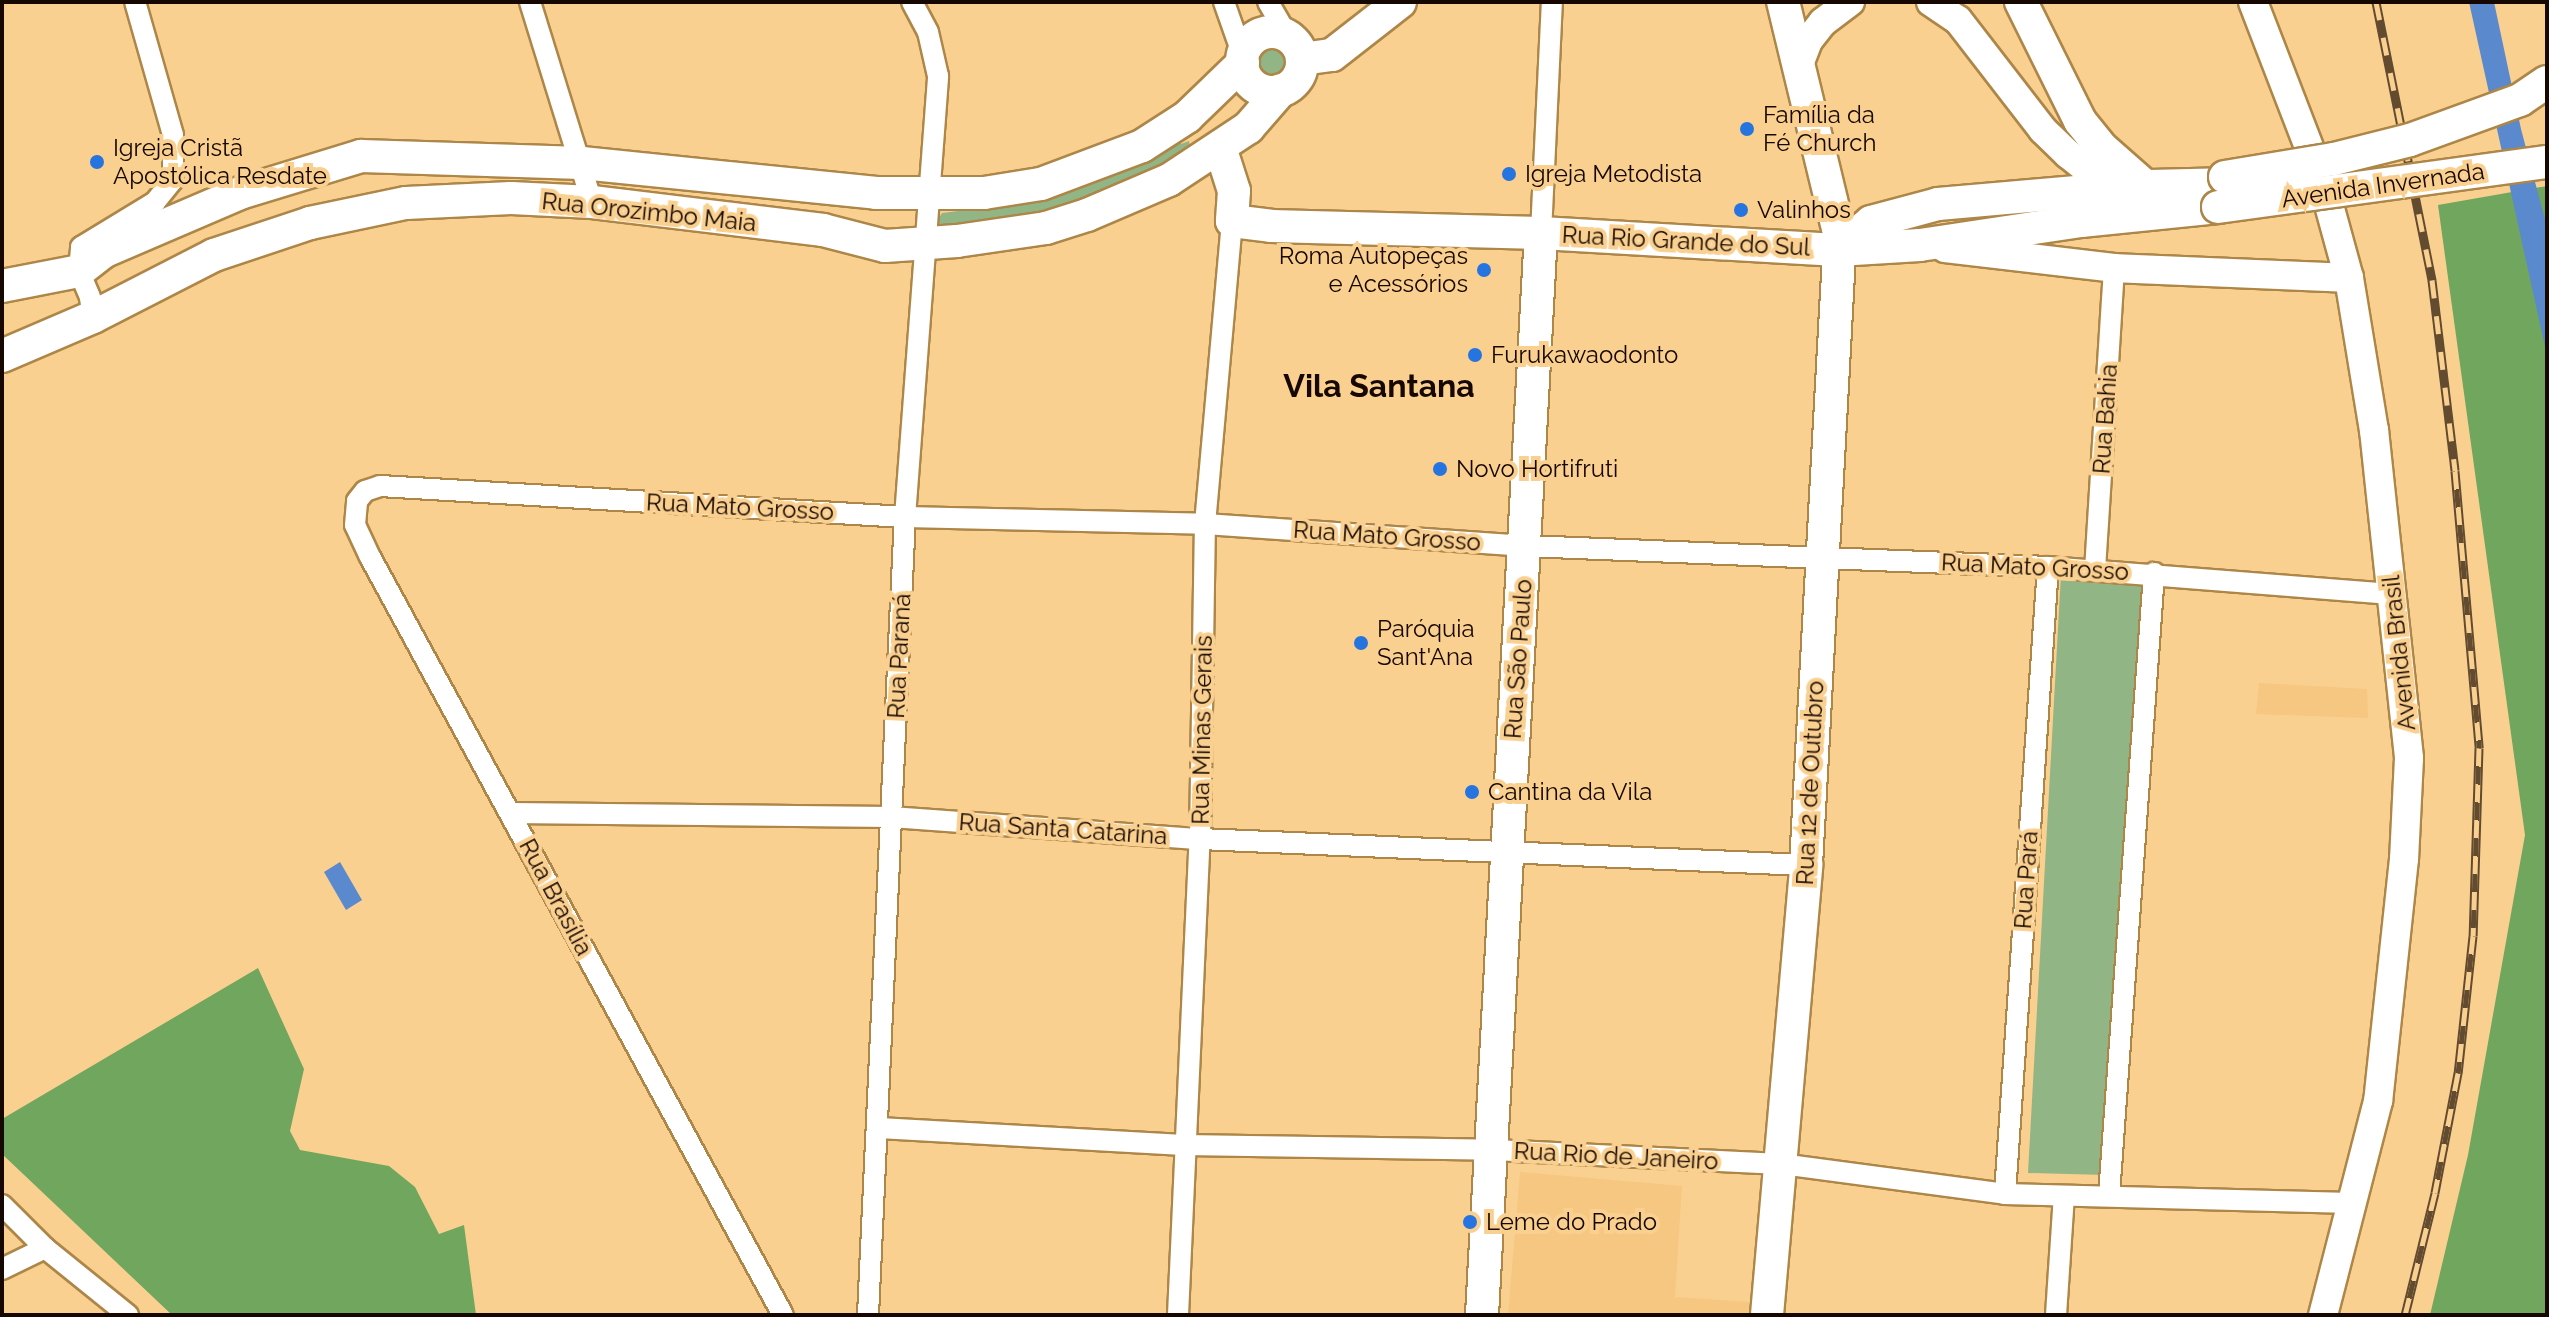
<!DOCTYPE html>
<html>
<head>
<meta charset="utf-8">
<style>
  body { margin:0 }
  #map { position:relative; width:2549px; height:1317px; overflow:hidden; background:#fad090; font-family:Raleway,sans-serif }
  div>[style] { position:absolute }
  .built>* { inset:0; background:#f5c780 }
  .green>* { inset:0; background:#91b585 }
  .round { border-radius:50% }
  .forest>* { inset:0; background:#71a65e }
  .water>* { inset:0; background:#5a89cd }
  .roads { filter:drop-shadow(2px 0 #ad8648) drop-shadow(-2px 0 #ad8648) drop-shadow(0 2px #ad8648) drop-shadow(0 -2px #ad8648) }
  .street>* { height:20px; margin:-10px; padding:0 10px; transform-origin:10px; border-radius:10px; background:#fff }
  .secondary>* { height:28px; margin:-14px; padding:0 14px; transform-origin:14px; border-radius:14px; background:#fff }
  .primary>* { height:32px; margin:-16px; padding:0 16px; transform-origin:16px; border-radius:16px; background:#fff }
  .primary>.ring { margin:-16px; padding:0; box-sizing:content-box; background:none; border:32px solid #fff; border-radius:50% }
  .rail>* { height:9px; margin-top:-4.5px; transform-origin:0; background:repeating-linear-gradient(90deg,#fad090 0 18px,#634b30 0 36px); box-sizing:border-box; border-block:2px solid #634b30 }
  .bridges { filter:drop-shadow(2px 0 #ad8648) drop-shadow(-2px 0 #ad8648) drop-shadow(0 2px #ad8648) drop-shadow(0 -2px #ad8648) }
  .primary-bridge>* { height:32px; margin:-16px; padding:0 16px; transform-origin:16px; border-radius:16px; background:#fff }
  .dots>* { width:22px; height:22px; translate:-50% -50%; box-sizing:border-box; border:4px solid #fad090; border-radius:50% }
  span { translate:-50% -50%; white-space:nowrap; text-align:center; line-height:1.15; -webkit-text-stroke:8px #fad090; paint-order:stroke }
  .poi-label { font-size:24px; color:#160800 }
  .left { translate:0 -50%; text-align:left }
  .right { translate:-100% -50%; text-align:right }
  .street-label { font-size:24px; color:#160800 }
  .district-label { font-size:32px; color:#160800; font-weight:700 }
  .frame { position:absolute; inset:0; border:4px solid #160800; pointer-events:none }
</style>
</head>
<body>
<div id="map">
  <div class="built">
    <div style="clip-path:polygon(2259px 683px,2367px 689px,2368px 718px,2256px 714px)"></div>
    <div style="clip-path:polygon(1520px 1172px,1682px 1186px,1675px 1297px,1750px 1302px,1749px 1315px,1508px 1315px)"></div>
  </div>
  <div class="green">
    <div class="round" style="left:1252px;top:41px;width:40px;height:40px"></div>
    <div style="clip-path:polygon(1179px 138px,1181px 144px,1189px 141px,1191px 151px,1099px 198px,1040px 218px,939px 227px,938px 219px,942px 213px,1040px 201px,1133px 162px)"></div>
    <div style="clip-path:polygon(2061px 574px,2151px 578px,2106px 1175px,2028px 1173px)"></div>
  </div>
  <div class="forest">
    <div style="clip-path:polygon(2547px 186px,2547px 1315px,2430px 1315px,2468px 1155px,2525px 835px,2438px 205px)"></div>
    <div style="clip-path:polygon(258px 968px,304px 1069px,290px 1131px,300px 1150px,389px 1166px,415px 1187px,439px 1234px,464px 1225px,476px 1315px,172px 1315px,2px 1154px,2px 1119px)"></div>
  </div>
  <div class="water">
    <div style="clip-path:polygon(2469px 2px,2494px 2px,2521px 129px,2547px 227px,2547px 356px)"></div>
    <div style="clip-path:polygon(340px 862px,362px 900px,346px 910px,324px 872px)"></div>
  </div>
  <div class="roads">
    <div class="street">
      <div style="left:530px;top:2px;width:209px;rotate:72.8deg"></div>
      <div style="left:1224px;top:2px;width:57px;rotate:70.6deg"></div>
      <div style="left:1268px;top:2px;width:39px;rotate:60deg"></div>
      <div style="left:1541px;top:233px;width:231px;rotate:-87.3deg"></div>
      <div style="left:93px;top:317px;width:20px;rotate:-99deg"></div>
      <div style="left:90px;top:297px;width:28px;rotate:-113deg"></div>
      <div style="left:79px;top:271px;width:24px;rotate:-85deg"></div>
      <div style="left:81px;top:247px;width:87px;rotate:-31.3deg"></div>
      <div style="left:155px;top:202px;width:28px;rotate:-51deg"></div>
      <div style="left:173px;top:180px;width:45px;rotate:-90deg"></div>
      <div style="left:173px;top:135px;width:138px;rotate:-105.9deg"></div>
      <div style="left:2095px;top:570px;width:303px;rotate:-86.4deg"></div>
      <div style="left:511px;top:813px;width:380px;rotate:0.6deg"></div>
      <div style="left:891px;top:817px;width:310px;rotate:4.1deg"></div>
      <div style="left:1200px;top:839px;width:607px;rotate:2.46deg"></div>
      <div style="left:879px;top:1128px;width:305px;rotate:3.2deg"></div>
      <div style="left:1184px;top:1145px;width:310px;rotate:0.9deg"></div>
      <div style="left:1494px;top:1150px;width:287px;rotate:2.8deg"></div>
      <div style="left:1781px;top:1164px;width:226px;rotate:7.6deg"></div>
      <div style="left:2005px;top:1194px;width:346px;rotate:1.5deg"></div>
      <div style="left:2005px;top:1194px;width:628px;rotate:-86.08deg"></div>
      <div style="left:2109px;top:1195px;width:624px;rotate:-85.86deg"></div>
      <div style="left:2px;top:1205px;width:61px;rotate:45deg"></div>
      <div style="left:45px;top:1248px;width:107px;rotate:38.9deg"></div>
      <div style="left:2px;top:1269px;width:48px;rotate:-26deg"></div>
      <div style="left:783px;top:1315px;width:863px;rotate:-118.58deg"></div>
      <div style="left:370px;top:557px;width:35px;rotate:-115deg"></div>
      <div style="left:355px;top:525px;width:24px;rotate:-85deg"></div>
      <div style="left:357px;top:501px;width:13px;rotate:-51deg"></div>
      <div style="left:365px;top:491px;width:16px;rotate:-18deg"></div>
      <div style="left:380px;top:486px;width:526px;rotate:3.38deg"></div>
      <div style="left:905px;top:517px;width:300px;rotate:1.3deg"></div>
      <div style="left:1205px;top:524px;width:322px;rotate:3.9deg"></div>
      <div style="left:1526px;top:546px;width:522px;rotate:2.3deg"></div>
      <div style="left:2048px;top:567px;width:347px;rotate:4.5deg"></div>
      <div style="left:868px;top:1315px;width:799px;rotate:-87.35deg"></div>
      <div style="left:905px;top:517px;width:442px;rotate:-85.7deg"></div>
      <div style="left:938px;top:76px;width:45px;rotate:-102.8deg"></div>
      <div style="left:928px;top:32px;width:34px;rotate:-118deg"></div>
      <div style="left:1178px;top:1315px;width:477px;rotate:-87.4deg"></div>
      <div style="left:1200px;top:839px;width:315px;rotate:-89.1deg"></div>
      <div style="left:1205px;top:524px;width:304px;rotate:-84.9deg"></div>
      <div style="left:2056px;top:1315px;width:119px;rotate:-86.2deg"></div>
    </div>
    <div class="secondary">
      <div style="left:1931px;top:2px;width:32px;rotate:34deg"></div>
      <div style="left:1958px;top:20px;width:139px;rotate:52.3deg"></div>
      <div style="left:2043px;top:130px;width:35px;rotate:44deg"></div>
      <div style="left:2068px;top:154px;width:22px;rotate:39deg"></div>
      <div style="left:2085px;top:168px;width:46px;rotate:23.2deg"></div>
      <div style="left:2253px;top:2px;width:194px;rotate:68.9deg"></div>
      <div style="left:2323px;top:183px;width:98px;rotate:74.7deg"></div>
      <div style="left:2349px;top:278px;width:154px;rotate:80.7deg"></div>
      <div style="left:2374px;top:430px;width:330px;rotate:83.9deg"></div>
      <div style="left:2409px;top:758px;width:101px;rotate:92.8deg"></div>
      <div style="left:2404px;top:859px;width:243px;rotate:96.1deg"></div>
      <div style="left:2378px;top:1101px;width:221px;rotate:104.4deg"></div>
      <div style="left:1800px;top:62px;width:22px;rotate:-69deg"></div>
      <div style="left:1808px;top:41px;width:24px;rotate:-52deg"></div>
      <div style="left:1823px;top:22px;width:34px;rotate:-37deg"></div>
      <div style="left:1945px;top:248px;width:170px;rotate:6.7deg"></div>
      <div style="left:2114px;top:268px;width:235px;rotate:2.4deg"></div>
    </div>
    <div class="primary">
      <div style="left:2021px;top:2px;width:133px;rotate:63.6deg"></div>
      <div style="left:2080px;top:121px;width:36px;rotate:51deg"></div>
      <div style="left:2103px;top:149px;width:56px;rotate:41.4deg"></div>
      <div style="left:2145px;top:186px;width:80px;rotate:-1.4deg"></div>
      <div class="ring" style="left:1242px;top:32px;width:28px;height:28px"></div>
      <div style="left:1302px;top:59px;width:30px;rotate:-8deg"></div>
      <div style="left:1332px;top:55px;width:86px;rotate:-37.9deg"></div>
      <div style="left:1220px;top:147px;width:46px;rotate:72.3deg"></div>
      <div style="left:1234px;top:191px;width:30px;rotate:94deg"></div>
      <div style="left:1232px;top:221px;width:39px;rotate:7deg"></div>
      <div style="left:1271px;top:226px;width:270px;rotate:1.5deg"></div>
      <div style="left:1541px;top:233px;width:297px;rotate:3.3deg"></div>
      <div style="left:1838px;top:250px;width:82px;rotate:-3.5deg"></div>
      <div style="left:1920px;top:245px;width:163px;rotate:-8.5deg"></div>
      <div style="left:2081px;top:221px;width:138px;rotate:-5.8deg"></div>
      <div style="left:1838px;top:250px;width:43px;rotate:-40.3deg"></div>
      <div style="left:1871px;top:222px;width:69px;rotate:-15deg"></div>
      <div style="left:1938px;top:204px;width:208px;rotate:-5deg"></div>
      <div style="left:2px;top:286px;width:78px;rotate:-11deg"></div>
      <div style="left:79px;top:271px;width:33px;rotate:-38deg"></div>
      <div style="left:105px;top:251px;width:147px;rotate:-23.2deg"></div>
      <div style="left:240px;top:193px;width:127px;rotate:-17deg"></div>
      <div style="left:361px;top:156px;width:221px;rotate:1.8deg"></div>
      <div style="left:582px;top:163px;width:296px;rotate:5.8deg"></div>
      <div style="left:876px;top:193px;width:108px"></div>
      <div style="left:984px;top:193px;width:58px;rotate:-9deg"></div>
      <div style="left:1041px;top:184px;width:108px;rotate:-20.6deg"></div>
      <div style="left:1142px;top:146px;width:54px;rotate:-32.8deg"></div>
      <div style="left:1187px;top:117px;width:78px;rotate:-44deg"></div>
      <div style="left:2px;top:356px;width:99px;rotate:-23.2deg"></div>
      <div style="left:93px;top:317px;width:136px;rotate:-27.1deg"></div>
      <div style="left:214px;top:255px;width:101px;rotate:-18.4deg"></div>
      <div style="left:310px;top:223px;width:98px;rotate:-11.8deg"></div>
      <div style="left:406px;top:203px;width:105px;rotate:-2.7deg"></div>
      <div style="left:511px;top:198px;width:81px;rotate:2.8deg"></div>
      <div style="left:592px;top:202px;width:233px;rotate:6.9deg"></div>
      <div style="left:823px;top:230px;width:64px;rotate:14.5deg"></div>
      <div style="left:885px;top:246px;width:72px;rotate:-4deg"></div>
      <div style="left:957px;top:241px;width:90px;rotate:-8.3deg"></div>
      <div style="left:1046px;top:228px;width:43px;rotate:-17.6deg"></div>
      <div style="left:1087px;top:215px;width:89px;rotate:-23.1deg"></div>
      <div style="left:1169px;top:180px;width:95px;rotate:-33.4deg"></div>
      <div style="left:1248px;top:128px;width:50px;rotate:-49deg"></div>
      <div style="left:1482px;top:1315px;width:1084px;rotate:-86.88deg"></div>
      <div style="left:1767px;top:1315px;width:452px;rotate:-85deg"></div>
      <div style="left:1806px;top:865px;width:629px;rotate:-86.9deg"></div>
      <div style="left:1840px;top:237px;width:242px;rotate:-103.6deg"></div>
    </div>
  </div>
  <div class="rail">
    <div style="left:2376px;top:2px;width:284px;rotate:78.6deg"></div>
    <div style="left:2432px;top:280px;width:192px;rotate:83.1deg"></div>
    <div style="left:2455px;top:471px;width:278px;rotate:85deg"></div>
    <div style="left:2479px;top:748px;width:188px;rotate:91.8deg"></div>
    <div style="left:2473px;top:936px;width:138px;rotate:96.2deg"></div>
    <div style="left:2458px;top:1073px;width:122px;rotate:100.9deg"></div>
    <div style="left:2435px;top:1193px;width:126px;rotate:103.8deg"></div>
  </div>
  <div class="bridges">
    <div class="primary-bridge">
      <div style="left:2225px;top:177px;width:110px;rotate:-9.4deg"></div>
      <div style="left:2334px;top:159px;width:78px;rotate:-14deg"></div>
      <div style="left:2410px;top:140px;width:117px;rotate:-20deg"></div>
      <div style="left:2520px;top:100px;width:32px;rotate:-34deg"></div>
      <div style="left:2218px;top:207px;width:332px;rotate:-7.8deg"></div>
    </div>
  </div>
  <div class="dots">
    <div style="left:1747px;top:129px;background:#2674df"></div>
    <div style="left:97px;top:162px;background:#2674df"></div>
    <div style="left:1509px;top:174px;background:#2674df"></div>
    <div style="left:1741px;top:210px;background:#2674df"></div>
    <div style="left:1484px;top:270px;background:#2674df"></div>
    <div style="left:1475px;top:355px;background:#2674df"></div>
    <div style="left:1440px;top:469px;background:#2674df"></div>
    <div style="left:1361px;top:643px;background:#2674df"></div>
    <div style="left:1472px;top:792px;background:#2674df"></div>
    <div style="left:1470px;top:1222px;background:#2674df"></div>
  </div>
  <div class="poi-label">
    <span class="left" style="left:1763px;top:129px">Família da<br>Fé Church</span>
    <span class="left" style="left:113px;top:162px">Igreja Cristã<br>Apostólica Resdate</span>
    <span class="left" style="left:1525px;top:174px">Igreja Metodista</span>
    <span class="left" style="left:1757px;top:210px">Valinhos</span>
    <span class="right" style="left:1468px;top:270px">Roma Autopeças<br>e Acessórios</span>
    <span class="left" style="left:1491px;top:355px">Furukawaodonto</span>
    <span class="left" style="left:1456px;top:469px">Novo Hortifruti</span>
    <span class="left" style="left:1377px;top:643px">Paróquia<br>Sant'Ana</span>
    <span class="left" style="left:1488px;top:792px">Cantina da Vila</span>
    <span class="left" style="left:1486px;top:1222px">Leme do Prado</span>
  </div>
  <div class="street-label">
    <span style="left:2383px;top:185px;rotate:-8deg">Avenida Invernada</span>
    <span style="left:649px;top:212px;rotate:6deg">Rua Orozimbo Maia</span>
    <span style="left:1686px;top:241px;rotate:3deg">Rua Rio Grande do Sul</span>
    <span style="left:2105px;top:419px;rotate:-86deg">Rua Bahia</span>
    <span style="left:740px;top:507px;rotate:3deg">Rua Mato Grosso</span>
    <span style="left:1387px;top:536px;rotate:4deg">Rua Mato Grosso</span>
    <span style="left:2035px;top:567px;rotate:3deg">Rua Mato Grosso</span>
    <span style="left:2399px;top:653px;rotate:-96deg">Avenida Brasil</span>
    <span style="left:899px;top:656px;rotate:-87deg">Rua Paraná</span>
    <span style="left:1518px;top:659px;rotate:-86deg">Rua São Paulo</span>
    <span style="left:1202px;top:730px;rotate:-89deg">Rua Minas Gerais</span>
    <span style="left:1810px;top:783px;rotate:-87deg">Rua 12 de Outubro</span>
    <span style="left:1063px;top:829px;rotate:4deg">Rua Santa Catarina</span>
    <span style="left:2026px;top:880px;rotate:-86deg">Rua Pará</span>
    <span style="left:556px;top:897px;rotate:62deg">Rua Brasília</span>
    <span style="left:1616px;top:1156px;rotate:3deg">Rua Rio de Janeiro</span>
  </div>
  <div class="district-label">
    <span style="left:1379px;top:386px">Vila Santana</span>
  </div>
  <div class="frame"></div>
</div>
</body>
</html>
